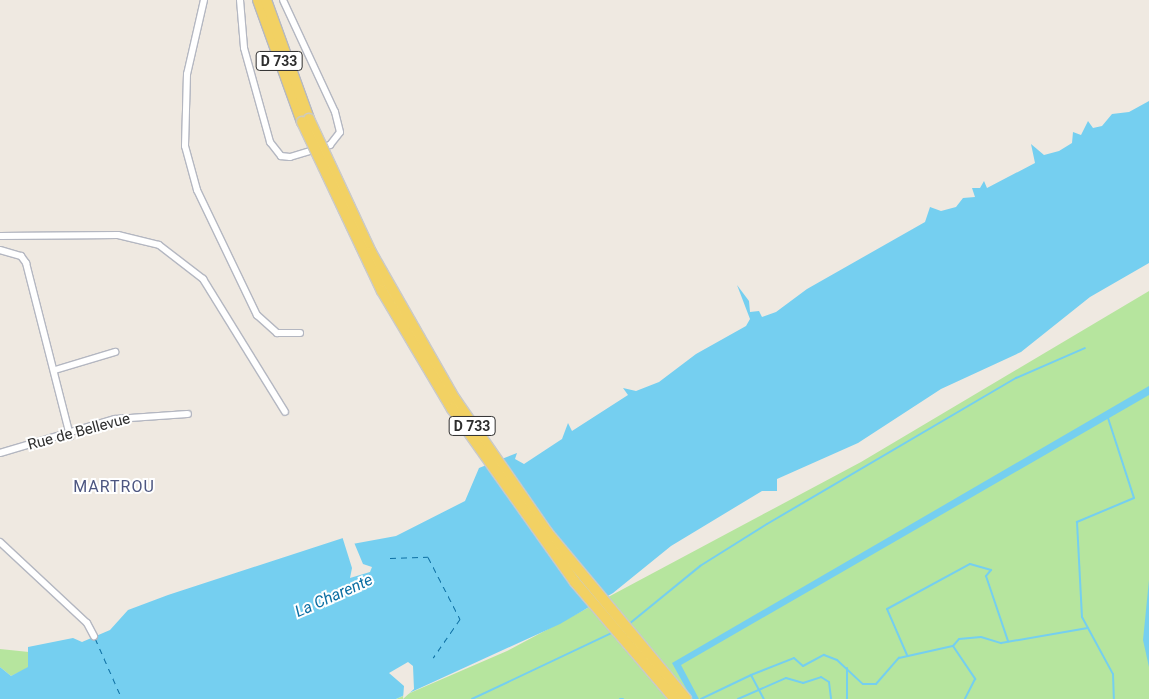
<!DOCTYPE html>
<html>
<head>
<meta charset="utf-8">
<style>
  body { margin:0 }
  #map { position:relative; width:1149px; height:699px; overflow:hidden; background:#efe9e1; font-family:Roboto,sans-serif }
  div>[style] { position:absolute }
  .green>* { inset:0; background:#b6e59e }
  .water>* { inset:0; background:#75cff0 }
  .pier>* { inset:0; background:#efe9e1 }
  .stream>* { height:2px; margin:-1px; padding:0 1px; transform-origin:1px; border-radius:1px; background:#75cff0 }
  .ferry>* { height:1px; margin-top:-0.5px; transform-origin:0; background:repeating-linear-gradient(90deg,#0d6fa3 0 6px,transparent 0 11px) }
  .roads { filter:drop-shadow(1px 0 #b4b7c1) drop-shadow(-1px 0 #b4b7c1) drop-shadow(0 1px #b4b7c1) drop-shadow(0 -1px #b4b7c1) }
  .street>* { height:6px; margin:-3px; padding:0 3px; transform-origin:3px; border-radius:3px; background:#fff }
  .primary>* { height:10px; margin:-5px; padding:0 5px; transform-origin:5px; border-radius:5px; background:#f2d163 }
  .bridges { filter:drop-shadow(1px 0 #c9c9c9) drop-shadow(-1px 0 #c9c9c9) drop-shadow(0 1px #c9c9c9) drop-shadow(0 -1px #c9c9c9) }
  .primary-bridge>* { height:10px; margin:-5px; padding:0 5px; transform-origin:5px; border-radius:5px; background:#f2d163 }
  span { translate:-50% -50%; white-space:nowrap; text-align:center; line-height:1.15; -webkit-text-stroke:4px #fff; paint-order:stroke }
  .shield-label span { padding:1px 4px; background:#fff; border:1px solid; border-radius:4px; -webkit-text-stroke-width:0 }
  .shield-label { font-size:14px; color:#2e2e2e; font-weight:700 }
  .street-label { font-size:15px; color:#2e2e2e }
  .neighbourhood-label { font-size:16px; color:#4d5680; letter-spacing:1px }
  .water-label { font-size:16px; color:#0d6fa3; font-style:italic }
</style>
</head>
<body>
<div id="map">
  <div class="green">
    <div style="clip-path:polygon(1149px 291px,1149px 699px,396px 699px,507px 651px,861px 462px)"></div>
    <div style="clip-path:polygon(0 649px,29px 652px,28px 668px,11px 676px,0 667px)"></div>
  </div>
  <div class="water">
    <div style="clip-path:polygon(1149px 101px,1149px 263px,1090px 297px,1021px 352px,941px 389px,858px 443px,777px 479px,777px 491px,762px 491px,671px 546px,613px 593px,560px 624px,396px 699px,0 699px,0 667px,11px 676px,28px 667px,28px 647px,73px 638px,82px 642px,110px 630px,128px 610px,168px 595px,343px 538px,347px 545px,396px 536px,465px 501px,479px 468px,517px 453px,515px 459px,524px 464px,562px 439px,568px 423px,572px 431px,628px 395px,623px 388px,636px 391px,659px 382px,696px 354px,746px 326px,750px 319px,737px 285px,749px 301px,750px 312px,759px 311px,762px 317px,776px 312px,807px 289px,925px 222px,930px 207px,941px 211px,956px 207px,963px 198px,975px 197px,972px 188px,980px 188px,984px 181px,987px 188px,1035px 163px,1031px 144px,1044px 155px,1059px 151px,1072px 143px,1073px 132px,1081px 135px,1088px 121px,1093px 128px,1102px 126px,1112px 114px,1129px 112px)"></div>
    <div style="clip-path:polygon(1149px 386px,1149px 395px,681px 665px,699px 699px,692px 699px,672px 663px)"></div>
    <div style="clip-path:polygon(1149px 580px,1149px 667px,1143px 640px)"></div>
  </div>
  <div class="pier">
    <div style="clip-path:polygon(342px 536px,348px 542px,353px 540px,363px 564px,372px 567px,370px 572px,350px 578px,352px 568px)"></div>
    <div style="clip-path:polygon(408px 662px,413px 666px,414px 689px,403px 699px,404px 686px,389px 673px)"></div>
  </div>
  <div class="stream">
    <div style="left:1108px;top:418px;width:84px;rotate:72deg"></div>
    <div style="left:1134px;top:498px;width:62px;rotate:157.2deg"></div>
    <div style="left:1077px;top:522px;width:95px;rotate:87deg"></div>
    <div style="left:1082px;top:617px;width:65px;rotate:61.5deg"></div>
    <div style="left:1113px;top:674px;width:25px;rotate:88deg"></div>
    <div style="left:629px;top:624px;width:92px;rotate:-39.2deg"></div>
    <div style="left:700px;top:566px;width:79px;rotate:-32.1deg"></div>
    <div style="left:767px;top:524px;width:289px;rotate:-30.4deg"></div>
    <div style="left:1016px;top:378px;width:75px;rotate:-23.5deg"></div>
    <div style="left:953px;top:646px;width:9px;rotate:-49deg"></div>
    <div style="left:959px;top:639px;width:22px;rotate:-5deg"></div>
    <div style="left:981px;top:637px;width:21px;rotate:17deg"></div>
    <div style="left:1001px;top:643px;width:88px;rotate:-9.8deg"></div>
    <div style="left:907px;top:655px;width:50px;rotate:-113.5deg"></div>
    <div style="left:887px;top:609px;width:94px;rotate:-28.5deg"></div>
    <div style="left:970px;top:564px;width:22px;rotate:16deg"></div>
    <div style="left:991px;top:570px;width:8px;rotate:130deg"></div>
    <div style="left:986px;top:576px;width:69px;rotate:71.3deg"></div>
    <div style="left:847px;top:668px;width:31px;rotate:90deg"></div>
    <div style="left:751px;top:675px;width:46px;rotate:-21.6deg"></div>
    <div style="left:794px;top:658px;width:12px;rotate:42deg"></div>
    <div style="left:803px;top:666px;width:24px;rotate:-28deg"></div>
    <div style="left:824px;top:655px;width:14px;rotate:21deg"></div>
    <div style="left:837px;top:660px;width:35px;rotate:43deg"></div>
    <div style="left:863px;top:684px;width:13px"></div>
    <div style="left:876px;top:684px;width:35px;rotate:-49deg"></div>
    <div style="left:899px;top:658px;width:55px;rotate:-12.5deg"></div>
    <div style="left:953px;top:646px;width:40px;rotate:56deg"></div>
    <div style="left:975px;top:679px;width:22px;rotate:117deg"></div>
    <div style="left:472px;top:699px;width:157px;rotate:-25.3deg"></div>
    <div style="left:620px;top:699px;width:3px"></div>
    <div style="left:701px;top:699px;width:55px;rotate:-25.6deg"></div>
    <div style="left:751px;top:675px;width:27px;rotate:62deg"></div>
    <div style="left:738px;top:699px;width:52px;rotate:-23.6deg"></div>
    <div style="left:786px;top:678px;width:18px;rotate:16deg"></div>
    <div style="left:803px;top:683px;width:19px;rotate:-18deg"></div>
    <div style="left:821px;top:677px;width:9px;rotate:32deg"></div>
    <div style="left:829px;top:682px;width:17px;rotate:83deg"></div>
  </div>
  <div class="ferry">
    <div style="left:390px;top:558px;width:38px;rotate:-2deg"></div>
    <div style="left:428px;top:557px;width:70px;rotate:62.7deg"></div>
    <div style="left:460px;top:619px;width:47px;rotate:124.7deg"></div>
    <div style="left:95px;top:638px;width:67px;rotate:66.1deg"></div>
  </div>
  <div class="roads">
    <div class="street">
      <div style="left:204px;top:0;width:76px;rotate:102.9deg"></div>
      <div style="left:187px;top:74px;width:72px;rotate:91.6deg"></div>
      <div style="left:185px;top:146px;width:46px;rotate:74.7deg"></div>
      <div style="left:197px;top:190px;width:139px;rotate:64.4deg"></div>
      <div style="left:257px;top:315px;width:27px;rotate:42deg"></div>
      <div style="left:277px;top:333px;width:23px"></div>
      <div style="left:240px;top:0;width:48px;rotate:85.2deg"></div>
      <div style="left:244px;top:48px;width:98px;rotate:74.5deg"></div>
      <div style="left:270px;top:142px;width:18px;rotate:52deg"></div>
      <div style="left:281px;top:156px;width:9px;rotate:6deg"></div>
      <div style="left:290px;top:157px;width:42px;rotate:-16.7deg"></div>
      <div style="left:330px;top:145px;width:16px;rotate:-52deg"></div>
      <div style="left:340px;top:132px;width:21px;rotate:-104deg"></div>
      <div style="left:335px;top:112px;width:123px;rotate:-114.9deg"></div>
      <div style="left:0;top:236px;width:118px;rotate:-0.5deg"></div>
      <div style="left:118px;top:235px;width:42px;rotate:13.7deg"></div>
      <div style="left:159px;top:245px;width:56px;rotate:37.7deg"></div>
      <div style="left:203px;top:279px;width:156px;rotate:58.3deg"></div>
      <div style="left:0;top:250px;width:22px;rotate:16deg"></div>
      <div style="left:21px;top:256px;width:9px;rotate:54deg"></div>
      <div style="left:26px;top:263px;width:179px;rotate:75.7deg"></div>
      <div style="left:55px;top:370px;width:63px;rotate:-16.7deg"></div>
      <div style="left:0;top:453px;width:120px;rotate:-16.5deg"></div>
      <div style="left:115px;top:419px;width:73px;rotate:-3.9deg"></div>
      <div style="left:0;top:542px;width:119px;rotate:43deg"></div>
      <div style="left:87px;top:623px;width:15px;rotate:62deg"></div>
    </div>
    <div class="primary">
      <div style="left:258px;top:0;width:130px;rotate:70.2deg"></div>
      <div style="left:266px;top:0;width:127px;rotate:70.1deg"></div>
    </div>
  </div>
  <div class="bridges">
    <div class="primary-bridge">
      <div style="left:309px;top:119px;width:147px;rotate:65deg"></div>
      <div style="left:371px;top:252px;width:169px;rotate:60.3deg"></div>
      <div style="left:455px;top:399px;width:162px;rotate:55.3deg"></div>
      <div style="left:547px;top:532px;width:217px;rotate:50.2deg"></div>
      <div style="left:302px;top:122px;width:187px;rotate:64.7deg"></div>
      <div style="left:382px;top:291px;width:137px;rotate:59.3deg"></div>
      <div style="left:452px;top:409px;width:212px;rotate:54.6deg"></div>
      <div style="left:575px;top:582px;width:154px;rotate:49.5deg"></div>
    </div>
  </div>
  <div class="shield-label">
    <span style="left:279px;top:61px">D 733</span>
    <span style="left:472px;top:426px">D 733</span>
  </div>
  <div class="street-label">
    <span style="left:79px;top:432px;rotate:-15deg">Rue de Bellevue</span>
  </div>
  <div class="neighbourhood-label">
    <span style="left:114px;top:487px">MARTROU</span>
  </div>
  <div class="water-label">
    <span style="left:334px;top:596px;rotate:-24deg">La Charente</span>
  </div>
</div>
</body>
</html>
